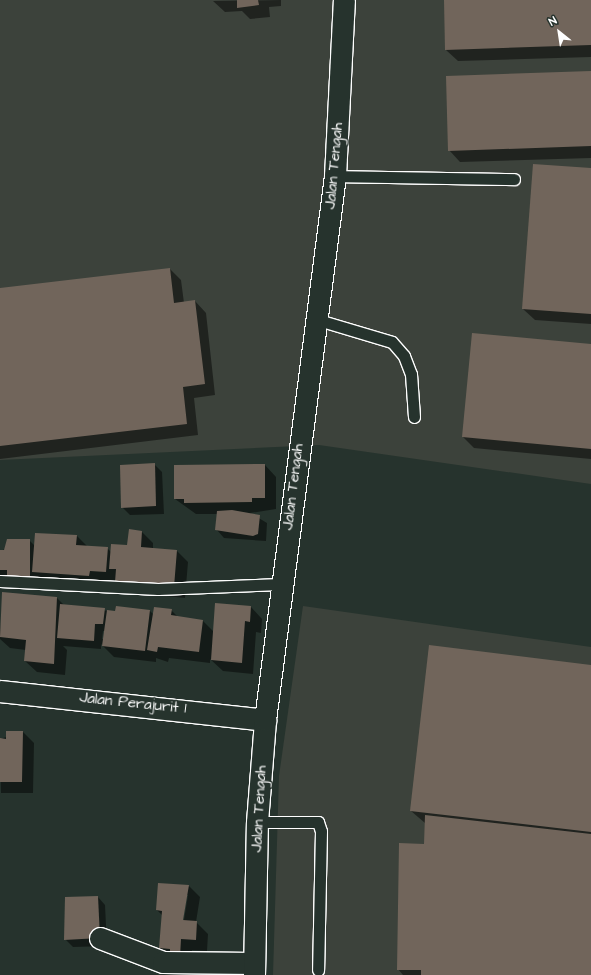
<!DOCTYPE html>
<html>
<head>
<meta charset="utf-8">
<style>
  body { margin:0 }
  #map { position:relative; width:591px; height:975px; overflow:hidden; background:#26332d; font-family:"Architects Daughter",sans-serif }
  div>[style] { position:absolute }
  .built>* { inset:0; background:#3c423b }
  .shadow>* { inset:0; background:#0007 }
  .building>* { inset:0; background:#71655b }
  .roads { filter:drop-shadow(1px 0 #fff) drop-shadow(-1px 0 #fff) drop-shadow(0 1px #fff) drop-shadow(0 -1px #fff) }
  .service>* { height:11px; margin:-5.5px; padding:0 5.5px; transform-origin:5.5px; border-radius:5.5px; background:#26332d }
  .minor>* { height:21px; margin:-10.5px; padding:0 10.5px; transform-origin:10.5px; border-radius:10.5px; background:#26332d }
  span { translate:-50% -50%; white-space:nowrap; text-align:center; line-height:1.15; -webkit-text-stroke:3px #26332d; paint-order:stroke }
  .street-label { font-size:15px; color:#fff }
  .north { position:absolute; left:539px; top:12px; width:40px; height:40px; -webkit-text-stroke:3px #26332d; paint-order:stroke; rotate:330deg; font-size:11px; font-weight:700; line-height:16px; text-align:center; color:#fff }
  .north::after { content:''; display:block; margin:auto; width:14px; height:18px; background:#fff; clip-path:polygon(50% 0,100% 100%,50% 72%,0 100%) }
</style>
</head>
<body>
<div id="map">
  <div class="built">
    <div style="clip-path:polygon(0 0,591px 0,591px 484px,319px 445px,0 460px)"></div>
    <div style="clip-path:polygon(303px 606px,591px 647px,591px 975px,273px 975px,279px 776px)"></div>
  </div>
  <div class="shadow">
    <div style="clip-path:polygon(281px 0,281px 6px,269px 7px,270px 17px,250px 19px,242px 11px,225px 12px,213px 1px)"></div>
    <div style="clip-path:polygon(445px 0,591px 0,591px 57px,458px 61px,446px 50px)"></div>
    <div style="clip-path:polygon(591px 72px,591px 158px,460px 162px,449px 150px)"></div>
    <div style="clip-path:polygon(591px 169px,591px 324px,535px 320px,523px 309px)"></div>
    <div style="clip-path:polygon(170px 269px,181px 280px,184px 303px,195px 301px,206px 313px,215px 395px,194px 398px,198px 435px,0 459px,0 289px)"></div>
    <div style="clip-path:polygon(591px 345px,591px 459px,474px 448px,463px 437px)"></div>
    <div style="clip-path:polygon(154px 464px,162px 472px,164px 514px,130px 515px,122px 507px)"></div>
    <div style="clip-path:polygon(265px 465px,276px 477px,276px 509px,250px 513px,267px 523px,266px 541px,224px 538px,217px 530px,218px 514px,196px 514px,175px 499px)"></div>
    <div style="clip-path:polygon(142px 532px,153px 543px,153px 549px,177px 551px,188px 562px,185px 598px,44px 583px,37px 576px,37px 584px,0 575px,0 551px,29px 540px,35px 546px,77px 536px,88px 547px,107px 548px,111px 552px,128px 546px)"></div>
    <div style="clip-path:polygon(evenodd,3px 593px,57px 598px,64px 605px,116px 612px,150px 611px,154px 615px,171px 610px,178px 617px,203px 621px,214px 632px,251px 607px,262px 619px,261px 633px,256px 632px,253px 674px,223px 671px,210px 659px,210px 663px,169px 658px,168px 662px,156px 658px,156px 662px,114px 657px,101px 644px,101px 649px,63px 646px,67px 650px,65px 675px,37px 672px,25px 661px,26px 650px,10px 648px,0 639px,3px 593px,103px 631px,105px 631px,104px 639px,102px 639px,103px 631px)"></div>
    <div style="clip-path:polygon(591px 666px,591px 975px,403px 975px,398px 969px,425px 845px,425px 823px,411px 811px)"></div>
    <div style="clip-path:polygon(23px 732px,34px 743px,33px 793px,1px 793px,0 739px)"></div>
    <div style="clip-path:polygon(evenodd,189px 886px,200px 897px,196px 922px,208px 934px,207px 951px,192px 950px,191px 968px,172px 960px,160px 948px,163px 916px,157px 910px,189px 886px,186px 895px,188px 895px,183px 926px,181px 925px,186px 895px)"></div>
    <div style="clip-path:polygon(98px 897px,105px 905px,107px 946px,73px 947px,65px 939px)"></div>
  </div>
  <div class="building">
    <div style="clip-path:polygon(237px 0,258px 0,259px 5px,237px 8px)"></div>
    <div style="clip-path:polygon(444px 0,591px 0,591px 45px,445px 50px)"></div>
    <div style="clip-path:polygon(591px 71px,591px 146px,448px 151px,446px 76px)"></div>
    <div style="clip-path:polygon(533px 164px,591px 168px,591px 314px,522px 309px)"></div>
    <div style="clip-path:polygon(170px 268px,174px 303px,195px 300px,205px 384px,183px 387px,187px 424px,0 446px,0 288px)"></div>
    <div style="clip-path:polygon(472px 333px,591px 344px,591px 449px,462px 437px)"></div>
    <div style="clip-path:polygon(155px 463px,156px 506px,121px 508px,120px 465px)"></div>
    <div style="clip-path:polygon(265px 464px,265px 498px,252px 498px,252px 502px,184px 503px,184px 499px,174px 499px,174px 465px)"></div>
    <div style="clip-path:polygon(232px 510px,260px 515px,258px 534px,253px 536px,215px 530px,217px 511px)"></div>
    <div style="clip-path:polygon(129px 529px,142px 531px,141px 547px,177px 550px,174px 587px,115px 582px,116px 569px,109px 569px,111px 544px,127px 545px)"></div>
    <div style="clip-path:polygon(35px 533px,77px 535px,76px 545px,108px 547px,106px 572px,90px 571px,89px 576px,32px 572px)"></div>
    <div style="clip-path:polygon(7px 539px,30px 539px,30px 577px,7px 576px,7px 570px,0 570px,0 550px,4px 550px)"></div>
    <div style="clip-path:polygon(2px 592px,57px 597px,54px 664px,24px 661px,26px 640px,0 637px)"></div>
    <div style="clip-path:polygon(215px 603px,251px 606px,250px 622px,245px 621px,242px 663px,211px 660px)"></div>
    <div style="clip-path:polygon(60px 604px,105px 608px,103px 624px,95px 624px,94px 641px,57px 638px)"></div>
    <div style="clip-path:polygon(116px 606px,150px 610px,145px 651px,102px 646px,107px 610px,115px 611px)"></div>
    <div style="clip-path:polygon(154px 607px,172px 609px,171px 615px,203px 620px,199px 652px,158px 647px,157px 652px,147px 650px)"></div>
    <div style="clip-path:polygon(429px 645px,591px 665px,591px 832px,410px 811px)"></div>
    <div style="clip-path:polygon(6px 731px,23px 731px,22px 782px,0 782px,0 738px,6px 739px)"></div>
    <div style="clip-path:polygon(425px 815px,591px 834px,591px 975px,421px 975px,421px 970px,397px 970px,399px 843px,424px 844px)"></div>
    <div style="clip-path:polygon(158px 883px,189px 885px,183px 920px,197px 921px,196px 940px,181px 939px,180px 957px,170px 956px,170px 949px,159px 948px,162px 911px,156px 910px)"></div>
    <div style="clip-path:polygon(98px 896px,100px 938px,64px 940px,65px 897px)"></div>
  </div>
  <div class="roads">
    <div class="service">
      <div style="left:335px;top:176px;width:179px;rotate:1deg"></div>
      <div style="left:315px;top:319px;width:80px;rotate:16.6deg"></div>
      <div style="left:392px;top:342px;width:18px;rotate:49deg"></div>
      <div style="left:404px;top:356px;width:19px;rotate:69deg"></div>
      <div style="left:411px;top:374px;width:43px;rotate:86deg"></div>
      <div style="left:0;top:581px;width:158px;rotate:2.9deg"></div>
      <div style="left:158px;top:589px;width:122px;rotate:-2.3deg"></div>
      <div style="left:257px;top:822px;width:61px"></div>
      <div style="left:318px;top:822px;width:9px;rotate:72deg"></div>
      <div style="left:321px;top:831px;width:139px;rotate:91.2deg"></div>
    </div>
    <div class="minor">
      <div style="left:0;top:691px;width:267px;rotate:6.2deg"></div>
      <div style="left:100px;top:938px;width:67px;rotate:20.9deg"></div>
      <div style="left:163px;top:962px;width:91px;rotate:0.6deg"></div>
      <div style="left:254px;top:975px;width:153px;rotate:-88.9deg"></div>
      <div style="left:257px;top:822px;width:102px;rotate:-85.5deg"></div>
      <div style="left:265px;top:720px;width:548px;rotate:-82.67deg"></div>
      <div style="left:335px;top:176px;width:176px;rotate:-87.1deg"></div>
    </div>
  </div>
  <div class="street-label">
    <span style="left:334px;top:166px;rotate:-85deg">Jalan Tengah</span>
    <span style="left:293px;top:487px;rotate:-83deg">Jalan Tengah</span>
    <span style="left:133px;top:703px;rotate:6deg">Jalan Perajurit 1</span>
    <span style="left:259px;top:809px;rotate:-87deg">Jalan Tengah</span>
  </div>
  <div class="north">N</div>
</div>
</body>
</html>
